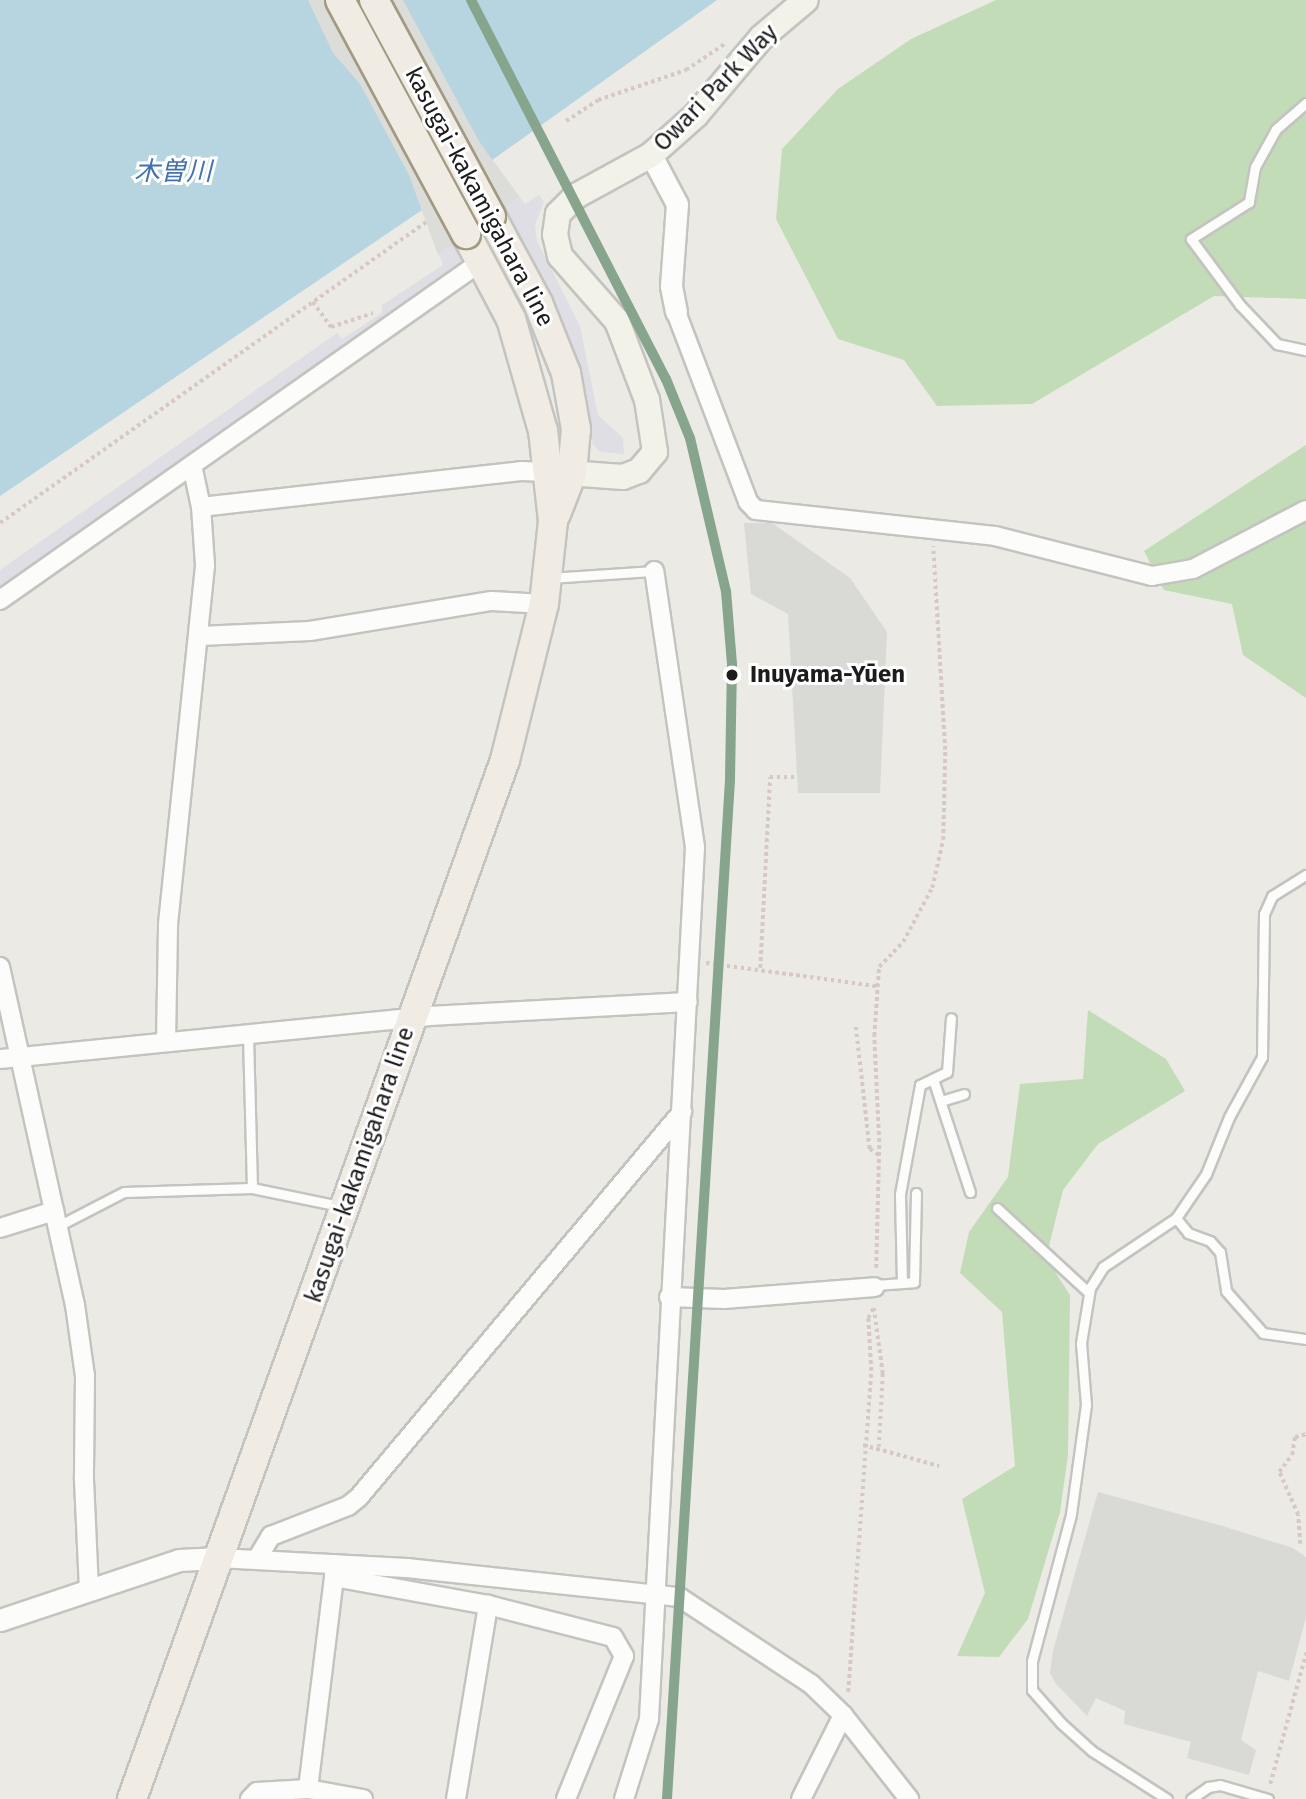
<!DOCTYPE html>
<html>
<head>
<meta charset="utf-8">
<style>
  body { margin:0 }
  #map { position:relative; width:1306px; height:1799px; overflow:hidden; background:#ebeae4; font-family:"Fira Sans","Noto Sans JP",sans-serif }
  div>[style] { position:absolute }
  .forest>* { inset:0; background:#c2dcb7 }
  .parking>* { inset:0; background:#d9d9d6 }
  .plaza>* { inset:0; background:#dfdee4 }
  .water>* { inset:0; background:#b6d5e0 }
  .pier>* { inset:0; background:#dcdcd9 }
  .path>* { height:3.5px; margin-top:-1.75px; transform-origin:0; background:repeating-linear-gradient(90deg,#d7c8c3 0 3.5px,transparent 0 7px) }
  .roads { filter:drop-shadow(2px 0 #c3c3c0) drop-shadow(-2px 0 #c3c3c0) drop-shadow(0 2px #c3c3c0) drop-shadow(0 -2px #c3c3c0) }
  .service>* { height:9px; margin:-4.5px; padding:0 4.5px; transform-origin:4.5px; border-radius:4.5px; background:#fcfcfb }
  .minor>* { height:18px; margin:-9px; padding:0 9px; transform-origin:9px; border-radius:9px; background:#fcfcfb }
  .tertiary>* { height:21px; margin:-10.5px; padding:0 10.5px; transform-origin:10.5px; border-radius:10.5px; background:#fcfcfb }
  .secondary>* { height:24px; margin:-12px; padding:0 12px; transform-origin:12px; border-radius:12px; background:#f2f2e9 }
  .primary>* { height:28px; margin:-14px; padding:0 14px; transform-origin:14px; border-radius:14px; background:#f0ece3 }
  .bridges { filter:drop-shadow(2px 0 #a19981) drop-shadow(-2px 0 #a19981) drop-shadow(0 2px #a19981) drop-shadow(0 -2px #a19981) }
  .primary-bridge>* { height:28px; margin:-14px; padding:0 14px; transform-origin:14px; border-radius:14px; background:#f0ece3 }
  .rail-1>* { height:10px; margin:-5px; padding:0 5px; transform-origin:5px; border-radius:5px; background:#87a58c }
  .dots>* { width:19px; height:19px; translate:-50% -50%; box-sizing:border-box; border:4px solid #fff; border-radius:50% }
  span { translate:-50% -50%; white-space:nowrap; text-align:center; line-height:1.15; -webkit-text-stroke:6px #fff; paint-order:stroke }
  .street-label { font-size:24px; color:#1c1c1c }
  .stop-label { font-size:24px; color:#1c1c1c; font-weight:700 }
  .left { translate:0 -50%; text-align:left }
  .water-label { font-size:26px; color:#4472b0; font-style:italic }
</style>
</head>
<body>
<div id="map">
  <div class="forest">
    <div style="clip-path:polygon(996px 0,1306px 0,1306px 299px,1214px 296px,1032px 404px,937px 406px,904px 360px,838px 339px,776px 219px,782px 149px,838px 89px,911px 39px)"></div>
    <div style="clip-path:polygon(1306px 445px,1306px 698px,1243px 655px,1232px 604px,1164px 590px,1144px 551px)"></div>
    <div style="clip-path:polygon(1088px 1010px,1166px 1059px,1185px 1091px,1098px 1144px,1063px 1190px,1046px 1258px,1070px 1295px,1068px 1455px,1060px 1512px,1028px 1619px,999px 1657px,957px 1656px,985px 1593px,962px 1499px,1015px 1466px,1002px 1312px,960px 1273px,969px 1232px,1008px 1177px,1020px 1084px,1083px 1079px)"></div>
  </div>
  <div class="parking">
    <div style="clip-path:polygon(744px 523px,772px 523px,850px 578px,887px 632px,880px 793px,798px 793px,788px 614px,751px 594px)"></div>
    <div style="clip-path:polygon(1098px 1492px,1219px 1525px,1293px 1548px,1306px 1557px,1306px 1617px,1289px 1681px,1258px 1671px,1241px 1740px,1256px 1750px,1249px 1775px,1187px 1758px,1191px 1742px,1124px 1724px,1125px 1711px,1096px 1698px,1087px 1716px,1056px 1684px,1050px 1673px,1053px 1651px)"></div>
  </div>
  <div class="plaza">
    <div style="clip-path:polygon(327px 0,464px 260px,456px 274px,0 588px,0 570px,337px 333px,342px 339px,382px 313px,382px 305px,443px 265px,409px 175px)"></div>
    <div style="clip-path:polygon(480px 143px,525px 204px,539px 195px,544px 202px,535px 225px,537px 241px,580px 326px,598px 415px,623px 438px,624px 454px,601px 452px,593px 445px,568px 341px,549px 294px,502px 209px)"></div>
  </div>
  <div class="water">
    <div style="clip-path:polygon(0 0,717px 0,422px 210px,0 496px)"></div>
  </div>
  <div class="pier">
    <div style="clip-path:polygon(308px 0,403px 0,480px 143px,519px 196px,438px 255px,409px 175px,360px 84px,333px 53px)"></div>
  </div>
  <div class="path">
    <div style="left:566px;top:121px;width:38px;rotate:-33deg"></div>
    <div style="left:598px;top:100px;width:93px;rotate:-18.8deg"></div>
    <div style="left:686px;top:70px;width:48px;rotate:-34deg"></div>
    <div style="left:313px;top:302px;width:31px;rotate:54deg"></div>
    <div style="left:331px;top:327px;width:44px;rotate:-18.4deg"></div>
    <div style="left:0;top:523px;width:522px;rotate:-35.24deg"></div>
    <div style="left:706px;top:963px;width:173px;rotate:7.7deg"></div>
    <div style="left:760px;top:968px;width:191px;rotate:-87deg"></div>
    <div style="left:770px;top:777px;width:27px"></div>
    <div style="left:856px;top:1027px;width:123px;rotate:83.5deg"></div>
    <div style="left:870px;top:1149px;width:11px;rotate:34deg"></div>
    <div style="left:876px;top:1268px;width:126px;rotate:-88.6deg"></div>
    <div style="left:879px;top:1142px;width:106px;rotate:-92.7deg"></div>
    <div style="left:874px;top:1036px;width:69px;rotate:-85.9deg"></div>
    <div style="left:879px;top:967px;width:35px;rotate:-46deg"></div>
    <div style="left:903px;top:942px;width:61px;rotate:-61.8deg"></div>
    <div style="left:932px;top:888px;width:49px;rotate:-77.1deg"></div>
    <div style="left:943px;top:840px;width:90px;rotate:-88.7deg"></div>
    <div style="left:945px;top:750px;width:204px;rotate:-93.4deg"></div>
    <div style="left:874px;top:1308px;width:67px;rotate:82.2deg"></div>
    <div style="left:883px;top:1374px;width:73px;rotate:93.1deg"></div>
    <div style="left:863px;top:1445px;width:79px;rotate:15.4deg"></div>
    <div style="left:1300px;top:1544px;width:29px;rotate:-94deg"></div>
    <div style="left:1298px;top:1515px;width:47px;rotate:-113.8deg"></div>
    <div style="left:1279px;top:1472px;width:21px;rotate:-53deg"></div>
    <div style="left:1292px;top:1455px;width:18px;rotate:-81deg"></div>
    <div style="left:1295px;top:1437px;width:11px;rotate:-15deg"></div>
    <div style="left:848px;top:1692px;width:322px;rotate:-85.9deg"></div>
    <div style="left:871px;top:1371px;width:53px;rotate:-93.2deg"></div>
    <div style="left:868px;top:1318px;width:13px;rotate:-61deg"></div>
    <div style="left:1270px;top:1784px;width:136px;rotate:-74.6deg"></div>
  </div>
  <div class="roads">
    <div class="service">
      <div style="left:1306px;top:103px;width:40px;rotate:139deg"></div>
      <div style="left:1276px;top:129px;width:43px;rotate:118.9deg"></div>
      <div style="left:1255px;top:167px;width:36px;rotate:100deg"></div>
      <div style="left:1249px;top:202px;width:69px;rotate:147.5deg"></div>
      <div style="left:1191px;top:239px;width:82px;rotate:53.4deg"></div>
      <div style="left:1240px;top:305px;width:54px;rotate:46.5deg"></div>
      <div style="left:1277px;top:344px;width:30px;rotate:12deg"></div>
      <div style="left:550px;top:578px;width:104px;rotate:-3.9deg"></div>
      <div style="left:248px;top:1035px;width:153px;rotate:88.5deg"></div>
      <div style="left:933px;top:1079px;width:119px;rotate:71.9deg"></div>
      <div style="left:941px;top:1101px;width:24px;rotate:-17deg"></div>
      <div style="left:997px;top:1208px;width:125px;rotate:42.7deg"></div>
      <div style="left:1176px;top:1218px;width:19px;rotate:51deg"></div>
      <div style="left:1188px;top:1233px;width:23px;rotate:20deg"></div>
      <div style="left:1210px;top:1241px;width:15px;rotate:48deg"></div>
      <div style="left:1220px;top:1252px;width:39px;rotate:81deg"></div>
      <div style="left:1226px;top:1291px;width:56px;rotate:48.6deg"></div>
      <div style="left:1263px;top:1333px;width:42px;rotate:8.1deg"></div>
      <div style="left:58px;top:1226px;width:74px;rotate:-27.3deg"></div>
      <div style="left:124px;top:1192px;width:128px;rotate:-1.8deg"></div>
      <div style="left:252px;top:1188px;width:90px;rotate:11.6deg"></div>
      <div style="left:902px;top:1283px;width:89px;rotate:-91.3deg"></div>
      <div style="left:900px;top:1194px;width:111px;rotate:-79.6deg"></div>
      <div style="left:920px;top:1085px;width:30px;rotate:-26deg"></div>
      <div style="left:947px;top:1072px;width:54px;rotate:-85.8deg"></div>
      <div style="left:875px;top:1285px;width:39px;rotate:-4deg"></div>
      <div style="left:914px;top:1282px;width:89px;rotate:-88.7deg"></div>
      <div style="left:1167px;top:1799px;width:89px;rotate:-147.4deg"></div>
      <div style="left:1092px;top:1751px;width:42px;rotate:-137.9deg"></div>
      <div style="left:1061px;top:1723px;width:44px;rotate:-131.3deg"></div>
      <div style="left:1032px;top:1690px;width:29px;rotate:-90deg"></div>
      <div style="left:1032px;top:1661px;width:152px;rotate:-75.1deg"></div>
      <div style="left:1071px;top:1514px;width:110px;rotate:-82.2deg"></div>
      <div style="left:1086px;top:1405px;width:62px;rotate:-94.6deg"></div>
      <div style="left:1081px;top:1343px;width:56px;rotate:-80.7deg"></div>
      <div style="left:1090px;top:1288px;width:25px;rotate:-58deg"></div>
      <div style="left:1103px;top:1267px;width:88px;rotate:-33.9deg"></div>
      <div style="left:1176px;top:1218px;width:53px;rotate:-55.7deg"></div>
      <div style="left:1206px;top:1174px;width:61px;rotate:-68deg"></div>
      <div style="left:1229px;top:1117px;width:68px;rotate:-61.2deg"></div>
      <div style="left:1262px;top:1057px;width:143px;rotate:-89.2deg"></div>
      <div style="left:1264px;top:914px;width:20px;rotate:-66deg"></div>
      <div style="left:1272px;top:896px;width:40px;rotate:-32deg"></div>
      <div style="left:1191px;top:1799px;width:21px;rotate:-35deg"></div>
      <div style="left:1208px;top:1787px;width:12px;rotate:-9deg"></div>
      <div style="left:1220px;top:1785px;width:50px;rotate:16.3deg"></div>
    </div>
    <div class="minor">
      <div style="left:676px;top:312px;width:203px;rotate:69.2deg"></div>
      <div style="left:748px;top:502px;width:11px;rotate:45deg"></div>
      <div style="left:756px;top:510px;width:240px;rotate:6.2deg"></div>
      <div style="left:995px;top:536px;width:162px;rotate:14.3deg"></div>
      <div style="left:1152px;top:576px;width:42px;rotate:-9.7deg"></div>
      <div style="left:1193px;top:569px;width:127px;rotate:-27.6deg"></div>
      <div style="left:201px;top:507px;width:322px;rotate:-6.4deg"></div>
      <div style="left:521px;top:471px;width:28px;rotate:2deg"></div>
      <div style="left:0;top:600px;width:589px;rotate:-35.12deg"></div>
      <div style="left:200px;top:636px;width:110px;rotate:-2.6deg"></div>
      <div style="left:310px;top:631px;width:184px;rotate:-9.4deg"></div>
      <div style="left:492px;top:601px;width:52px;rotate:3.3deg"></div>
      <div style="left:0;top:967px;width:346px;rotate:77.5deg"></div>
      <div style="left:75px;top:1305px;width:72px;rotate:82deg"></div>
      <div style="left:85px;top:1376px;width:104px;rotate:90.6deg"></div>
      <div style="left:84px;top:1480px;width:110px;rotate:87.4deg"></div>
      <div style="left:166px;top:1042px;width:118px;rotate:-89deg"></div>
      <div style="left:168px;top:924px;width:361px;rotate:-84.1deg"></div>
      <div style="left:205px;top:565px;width:58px;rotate:-93.9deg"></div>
      <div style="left:201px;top:507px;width:43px;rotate:-102.1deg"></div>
      <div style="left:0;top:1059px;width:431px;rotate:-5.7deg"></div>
      <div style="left:429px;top:1016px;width:259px;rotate:-3.1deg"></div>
      <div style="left:0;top:1228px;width:57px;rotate:-17.5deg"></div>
      <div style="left:669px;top:1297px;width:55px;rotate:2.1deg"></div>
      <div style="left:724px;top:1299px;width:151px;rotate:-4.5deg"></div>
      <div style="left:218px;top:1558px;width:189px;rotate:3deg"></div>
      <div style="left:407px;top:1568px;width:274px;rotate:6.1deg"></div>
      <div style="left:679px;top:1597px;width:158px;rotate:33.4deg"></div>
      <div style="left:811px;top:1684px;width:45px;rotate:44.1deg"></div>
      <div style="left:843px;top:1715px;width:107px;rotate:51.8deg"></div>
      <div style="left:257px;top:1559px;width:27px;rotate:-59deg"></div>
      <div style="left:271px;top:1536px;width:83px;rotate:-21.3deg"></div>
      <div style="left:348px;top:1506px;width:14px;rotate:-39deg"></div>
      <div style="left:359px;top:1497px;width:503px;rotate:-50deg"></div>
      <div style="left:334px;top:1564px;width:13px;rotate:90deg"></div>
      <div style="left:334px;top:1577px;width:157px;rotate:10.3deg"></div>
      <div style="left:488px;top:1605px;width:129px;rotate:14.4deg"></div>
      <div style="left:613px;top:1637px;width:22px;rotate:60deg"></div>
      <div style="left:624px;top:1656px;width:154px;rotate:112.1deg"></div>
      <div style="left:308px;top:1789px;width:56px;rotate:10.3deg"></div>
      <div style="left:250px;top:1799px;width:10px;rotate:-45deg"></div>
      <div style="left:257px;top:1792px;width:51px;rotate:-3.4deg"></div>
      <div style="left:308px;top:1789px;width:214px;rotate:-83deg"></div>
      <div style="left:456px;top:1799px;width:197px;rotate:-80.6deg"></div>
      <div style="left:624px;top:1799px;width:84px;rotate:-72.6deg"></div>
      <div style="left:649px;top:1719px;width:873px;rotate:-86.98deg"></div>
      <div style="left:695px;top:847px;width:279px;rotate:-98.4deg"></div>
      <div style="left:801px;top:1799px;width:94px;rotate:-63.4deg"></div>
    </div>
    <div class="tertiary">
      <div style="left:651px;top:155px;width:55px;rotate:62deg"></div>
      <div style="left:677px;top:204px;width:82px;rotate:94.2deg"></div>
      <div style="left:671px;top:286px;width:26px;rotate:79deg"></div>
      <div style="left:0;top:1620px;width:189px;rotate:-18.5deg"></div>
      <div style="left:179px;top:1560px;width:39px;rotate:-3deg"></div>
    </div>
    <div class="secondary">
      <div style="left:554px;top:472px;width:69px;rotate:4.1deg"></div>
      <div style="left:623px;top:477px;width:17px;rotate:-21deg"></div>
      <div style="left:639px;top:471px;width:25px;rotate:-50deg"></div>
      <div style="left:655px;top:452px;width:53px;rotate:-98.7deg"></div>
      <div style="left:647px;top:400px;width:85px;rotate:-110.8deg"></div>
      <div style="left:617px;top:321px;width:86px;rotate:-131.2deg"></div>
      <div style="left:560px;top:256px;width:22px;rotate:-103deg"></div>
      <div style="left:555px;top:235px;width:21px;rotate:-82deg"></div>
      <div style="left:558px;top:214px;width:25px;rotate:-45deg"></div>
      <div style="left:576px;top:196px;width:85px;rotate:-28.7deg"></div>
      <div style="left:651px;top:155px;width:60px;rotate:-41.6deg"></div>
      <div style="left:696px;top:115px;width:102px;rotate:-49.8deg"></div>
      <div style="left:762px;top:37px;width:57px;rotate:-40.1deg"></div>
    </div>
    <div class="primary">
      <div style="left:491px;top:216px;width:99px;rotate:61.6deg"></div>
      <div style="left:538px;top:303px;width:75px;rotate:68.2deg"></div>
      <div style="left:566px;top:373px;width:57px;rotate:79.9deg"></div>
      <div style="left:576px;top:429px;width:44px;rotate:95.2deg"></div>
      <div style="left:572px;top:473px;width:44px;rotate:111.3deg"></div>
      <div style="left:132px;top:1799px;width:1104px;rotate:-70.25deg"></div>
      <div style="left:505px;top:760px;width:161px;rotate:-76deg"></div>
      <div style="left:544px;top:604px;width:83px;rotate:-83.8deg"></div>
      <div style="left:553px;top:521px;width:91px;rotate:-96.3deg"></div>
      <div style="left:543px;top:431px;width:116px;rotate:-105.9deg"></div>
      <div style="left:511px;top:319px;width:96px;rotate:-117.9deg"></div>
    </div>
  </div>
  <div class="bridges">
    <div class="primary-bridge">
      <div style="left:340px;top:0;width:266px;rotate:61.7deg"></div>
      <div style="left:374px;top:0;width:246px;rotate:61.6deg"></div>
    </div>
  </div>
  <div class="rail-1">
    <div style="left:471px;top:0;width:426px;rotate:62.8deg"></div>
    <div style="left:666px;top:379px;width:64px;rotate:67.9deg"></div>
    <div style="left:690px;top:438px;width:157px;rotate:76.8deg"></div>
    <div style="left:726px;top:591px;width:73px;rotate:85.3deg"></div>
    <div style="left:732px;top:664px;width:116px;rotate:91deg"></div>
    <div style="left:730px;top:780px;width:1021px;rotate:93.54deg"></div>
  </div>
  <div class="dots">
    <div style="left:732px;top:675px;background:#1c1c1c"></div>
  </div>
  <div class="street-label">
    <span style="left:716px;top:88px;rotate:-46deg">Owari Park Way</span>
    <span style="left:479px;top:197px;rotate:62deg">kasugai-kakamigahara line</span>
    <span style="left:360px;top:1165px;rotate:-71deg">kasugai-kakamigahara line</span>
  </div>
  <div class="stop-label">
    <span class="left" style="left:750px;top:675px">Inuyama-Yūen</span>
  </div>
  <div class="water-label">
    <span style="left:173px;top:172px">木曽川</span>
  </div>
</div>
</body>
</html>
